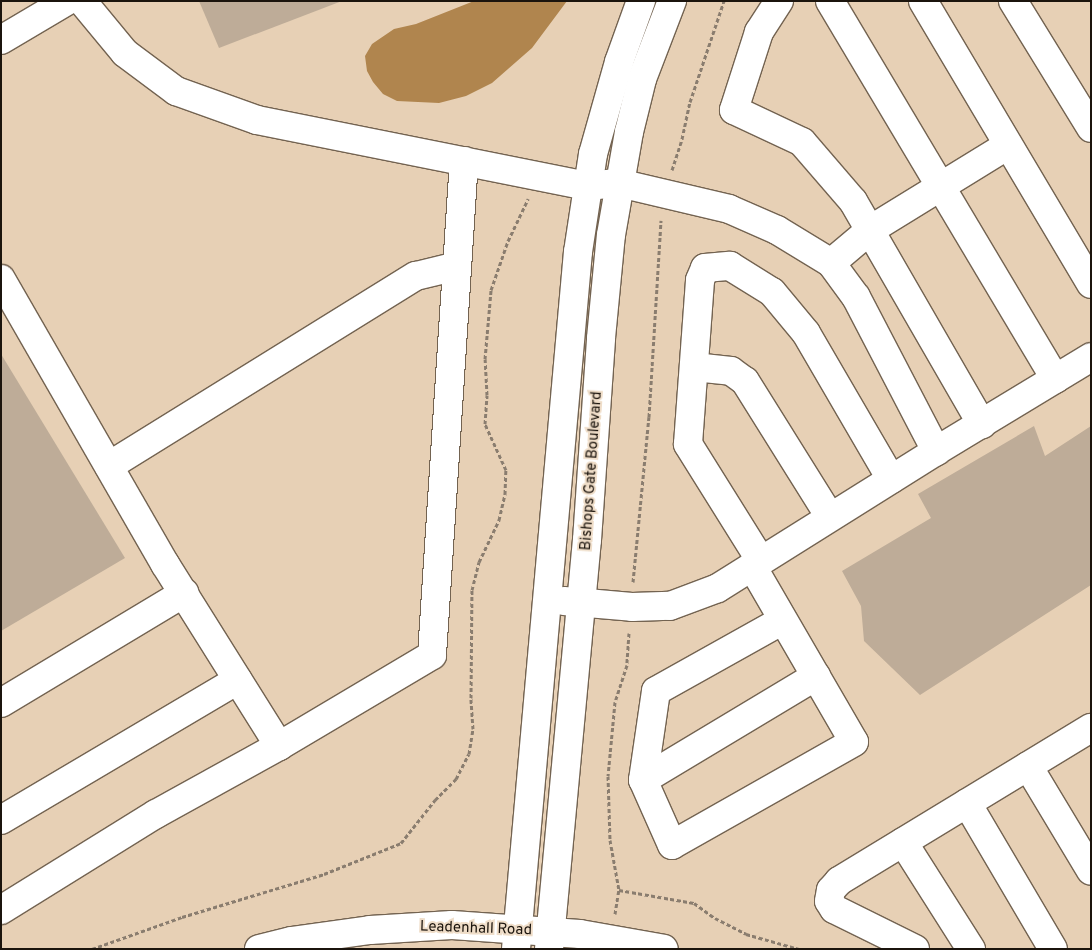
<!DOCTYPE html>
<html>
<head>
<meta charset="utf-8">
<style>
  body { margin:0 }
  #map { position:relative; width:1092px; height:950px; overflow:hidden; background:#efddc8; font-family:Overpass,sans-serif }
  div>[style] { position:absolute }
  .built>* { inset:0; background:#e7d0b5 }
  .water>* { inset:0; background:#b0854e }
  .building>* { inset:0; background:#beac98 }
  .path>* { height:3px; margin-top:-1.5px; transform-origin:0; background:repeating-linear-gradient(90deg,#8a7d6f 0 4px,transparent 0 6.5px) }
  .roads { filter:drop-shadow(1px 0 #736351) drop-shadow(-1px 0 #736351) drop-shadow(0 1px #736351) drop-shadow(0 -1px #736351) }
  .minor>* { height:28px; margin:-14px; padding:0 14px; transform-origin:14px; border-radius:14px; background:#fff }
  span { translate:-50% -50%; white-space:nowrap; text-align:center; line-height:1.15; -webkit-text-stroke:4px #efddc8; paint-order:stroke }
  .street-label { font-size:15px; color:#1b140d }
  .frame { position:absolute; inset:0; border:2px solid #1b140d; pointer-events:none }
</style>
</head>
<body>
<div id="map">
  <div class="built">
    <div style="clip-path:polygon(1px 1px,1091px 1px,1091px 949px,1px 949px)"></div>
  </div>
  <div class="water">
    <div style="clip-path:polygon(474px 1px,567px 1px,532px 48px,492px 83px,466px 96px,439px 103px,397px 101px,383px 94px,373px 82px,367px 71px,365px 56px,372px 44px,394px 29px,416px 24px)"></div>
  </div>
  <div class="building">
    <div style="clip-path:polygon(199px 1px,342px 1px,219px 48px)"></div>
    <div style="clip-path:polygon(1px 354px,125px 558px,1px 631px)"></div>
    <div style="clip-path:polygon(1034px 426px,1045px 456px,1091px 426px,1091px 585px,920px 695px,864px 641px,861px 606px,842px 571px,931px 518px,918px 494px)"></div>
  </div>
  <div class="path">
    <div style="left:672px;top:170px;width:33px;rotate:-72deg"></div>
    <div style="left:682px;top:139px;width:38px;rotate:-78deg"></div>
    <div style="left:690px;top:102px;width:107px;rotate:-71.4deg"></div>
    <div style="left:633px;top:582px;width:166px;rotate:-84.5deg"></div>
    <div style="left:649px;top:417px;width:197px;rotate:-86.5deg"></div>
    <div style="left:629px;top:633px;width:32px;rotate:94deg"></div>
    <div style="left:627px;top:665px;width:39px;rotate:108deg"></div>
    <div style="left:615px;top:702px;width:74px;rotate:95.4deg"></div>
    <div style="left:608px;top:776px;width:64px;rotate:88.2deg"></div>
    <div style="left:610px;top:840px;width:51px;rotate:79.8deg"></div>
    <div style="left:619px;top:890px;width:76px;rotate:9.8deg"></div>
    <div style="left:694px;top:903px;width:26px;rotate:36deg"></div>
    <div style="left:715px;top:918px;width:35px;rotate:27deg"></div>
    <div style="left:746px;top:934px;width:55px;rotate:15.8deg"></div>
    <div style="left:615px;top:914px;width:24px;rotate:-81deg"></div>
    <div style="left:92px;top:949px;width:96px;rotate:-19.6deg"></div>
    <div style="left:182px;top:917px;width:148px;rotate:-16.8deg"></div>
    <div style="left:324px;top:874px;width:83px;rotate:-21.9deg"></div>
    <div style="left:401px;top:843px;width:55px;rotate:-51.7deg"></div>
    <div style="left:435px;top:800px;width:30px;rotate:-45deg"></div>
    <div style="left:456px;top:779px;width:28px;rotate:-63deg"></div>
    <div style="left:469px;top:754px;width:25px;rotate:-81deg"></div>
    <div style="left:473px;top:729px;width:31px;rotate:-94deg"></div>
    <div style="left:471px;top:698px;width:108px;rotate:-89.5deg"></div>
    <div style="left:472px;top:590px;width:29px;rotate:-76deg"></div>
    <div style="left:479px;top:562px;width:47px;rotate:-64.5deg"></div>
    <div style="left:499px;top:520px;width:27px;rotate:-77deg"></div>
    <div style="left:505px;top:494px;width:24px;rotate:-88deg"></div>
    <div style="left:506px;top:470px;width:51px;rotate:-114.5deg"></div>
    <div style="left:485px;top:424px;width:29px;rotate:-86deg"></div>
    <div style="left:487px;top:395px;width:36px;rotate:-93deg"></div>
    <div style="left:485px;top:359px;width:69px;rotate:-85deg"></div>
    <div style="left:491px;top:290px;width:52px;rotate:-70.9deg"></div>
    <div style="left:508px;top:241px;width:47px;rotate:-64.5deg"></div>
  </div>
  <div class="roads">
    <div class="minor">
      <div style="left:82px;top:1px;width:67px;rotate:50.4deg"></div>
      <div style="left:125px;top:53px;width:64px;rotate:36.7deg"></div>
      <div style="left:176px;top:91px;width:86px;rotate:19.7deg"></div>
      <div style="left:257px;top:120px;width:338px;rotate:11.3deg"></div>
      <div style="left:588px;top:186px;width:31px;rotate:-6deg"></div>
      <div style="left:619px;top:183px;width:113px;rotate:13.3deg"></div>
      <div style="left:729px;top:209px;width:52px;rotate:23.6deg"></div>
      <div style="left:777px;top:230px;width:63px;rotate:31.4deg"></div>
      <div style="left:831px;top:263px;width:42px;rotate:53.7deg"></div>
      <div style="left:856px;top:297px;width:174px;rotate:62.5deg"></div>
      <div style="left:779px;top:1px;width:37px;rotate:123deg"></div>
      <div style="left:759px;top:32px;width:82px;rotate:107.8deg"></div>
      <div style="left:734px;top:110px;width:75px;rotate:25.2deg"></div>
      <div style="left:802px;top:142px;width:78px;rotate:49.2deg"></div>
      <div style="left:853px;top:201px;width:258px;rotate:60deg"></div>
      <div style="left:830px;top:1px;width:440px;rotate:59.2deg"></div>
      <div style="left:923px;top:1px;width:329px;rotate:59.3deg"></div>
      <div style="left:1013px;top:1px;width:149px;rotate:58.4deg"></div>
      <div style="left:1px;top:40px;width:77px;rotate:-30.6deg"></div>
      <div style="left:831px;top:263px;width:51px;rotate:-40.2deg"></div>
      <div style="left:870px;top:230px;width:162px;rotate:-31.6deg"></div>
      <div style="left:1px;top:279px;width:329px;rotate:60.1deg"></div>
      <div style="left:165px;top:564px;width:215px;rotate:57.9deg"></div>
      <div style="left:279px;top:746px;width:178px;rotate:-30.7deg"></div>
      <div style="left:432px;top:655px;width:495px;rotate:-86.3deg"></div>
      <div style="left:694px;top:367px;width:37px;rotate:6deg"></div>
      <div style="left:731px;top:371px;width:17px;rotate:36deg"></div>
      <div style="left:745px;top:381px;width:160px;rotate:58deg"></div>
      <div style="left:109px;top:466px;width:361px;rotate:-31.8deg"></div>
      <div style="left:416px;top:276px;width:42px;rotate:-13.7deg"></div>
      <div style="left:761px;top:561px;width:138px;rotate:-122deg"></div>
      <div style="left:688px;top:444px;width:164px;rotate:-85.8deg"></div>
      <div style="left:700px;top:280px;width:13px;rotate:-67deg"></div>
      <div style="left:705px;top:268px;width:25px;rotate:-5deg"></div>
      <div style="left:730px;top:266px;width:49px;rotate:31.8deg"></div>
      <div style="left:772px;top:292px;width:53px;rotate:50.3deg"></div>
      <div style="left:806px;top:333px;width:169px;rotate:59.8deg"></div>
      <div style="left:752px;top:566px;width:203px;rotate:59.9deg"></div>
      <div style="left:854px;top:742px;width:209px;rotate:150.5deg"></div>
      <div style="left:672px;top:845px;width:71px;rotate:-114deg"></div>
      <div style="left:643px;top:780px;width:90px;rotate:-81.7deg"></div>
      <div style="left:656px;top:691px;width:145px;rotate:-29.2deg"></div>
      <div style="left:564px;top:601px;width:68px;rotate:5deg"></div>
      <div style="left:632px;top:607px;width:38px;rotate:-2deg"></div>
      <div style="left:670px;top:606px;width:51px;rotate:-20.6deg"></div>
      <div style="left:718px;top:588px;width:257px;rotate:-32.1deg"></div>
      <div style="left:936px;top:451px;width:181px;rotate:-31.2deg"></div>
      <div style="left:1px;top:703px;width:214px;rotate:-31deg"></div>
      <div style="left:1028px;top:766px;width:122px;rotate:59deg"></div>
      <div style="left:643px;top:780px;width:202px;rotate:-31deg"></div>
      <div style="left:967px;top:803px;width:169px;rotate:59.5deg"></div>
      <div style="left:1px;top:820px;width:275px;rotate:-30.6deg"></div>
      <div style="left:903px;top:842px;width:127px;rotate:57.6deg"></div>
      <div style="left:1px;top:910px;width:182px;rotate:-31.8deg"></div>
      <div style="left:156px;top:814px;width:141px;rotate:-28.9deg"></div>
      <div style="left:259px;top:949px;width:33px;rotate:-14deg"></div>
      <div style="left:291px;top:941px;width:80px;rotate:-7.9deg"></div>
      <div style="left:370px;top:930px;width:82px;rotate:-3.5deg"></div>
      <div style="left:452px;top:925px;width:128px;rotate:4deg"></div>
      <div style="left:580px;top:934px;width:85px;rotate:10.1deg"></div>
      <div style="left:516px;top:949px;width:700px;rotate:-84.92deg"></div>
      <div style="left:578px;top:252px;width:99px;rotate:-81.3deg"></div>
      <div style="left:593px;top:154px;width:96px;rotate:-74.2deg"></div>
      <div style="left:619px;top:62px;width:65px;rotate:-70.2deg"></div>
      <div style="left:549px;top:949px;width:411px;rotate:-84.7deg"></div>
      <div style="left:587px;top:540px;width:202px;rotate:-86deg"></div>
      <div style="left:601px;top:338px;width:103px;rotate:-84.5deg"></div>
      <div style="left:611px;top:235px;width:105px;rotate:-80.1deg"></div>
      <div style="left:629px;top:132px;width:55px;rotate:-76.2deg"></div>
      <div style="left:642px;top:79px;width:84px;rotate:-69deg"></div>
      <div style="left:915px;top:949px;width:90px;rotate:-153.7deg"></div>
      <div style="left:834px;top:909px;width:9px;rotate:-122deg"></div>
      <div style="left:829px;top:901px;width:11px;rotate:-80deg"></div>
      <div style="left:831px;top:890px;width:12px;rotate:-48deg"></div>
      <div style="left:839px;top:881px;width:295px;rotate:-31.3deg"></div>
    </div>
  </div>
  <div class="street-label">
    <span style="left:592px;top:471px;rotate:-86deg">Bishops Gate Boulevard</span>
    <span style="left:476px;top:929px;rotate:2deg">Leadenhall Road</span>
  </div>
  <div class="frame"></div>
</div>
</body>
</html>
